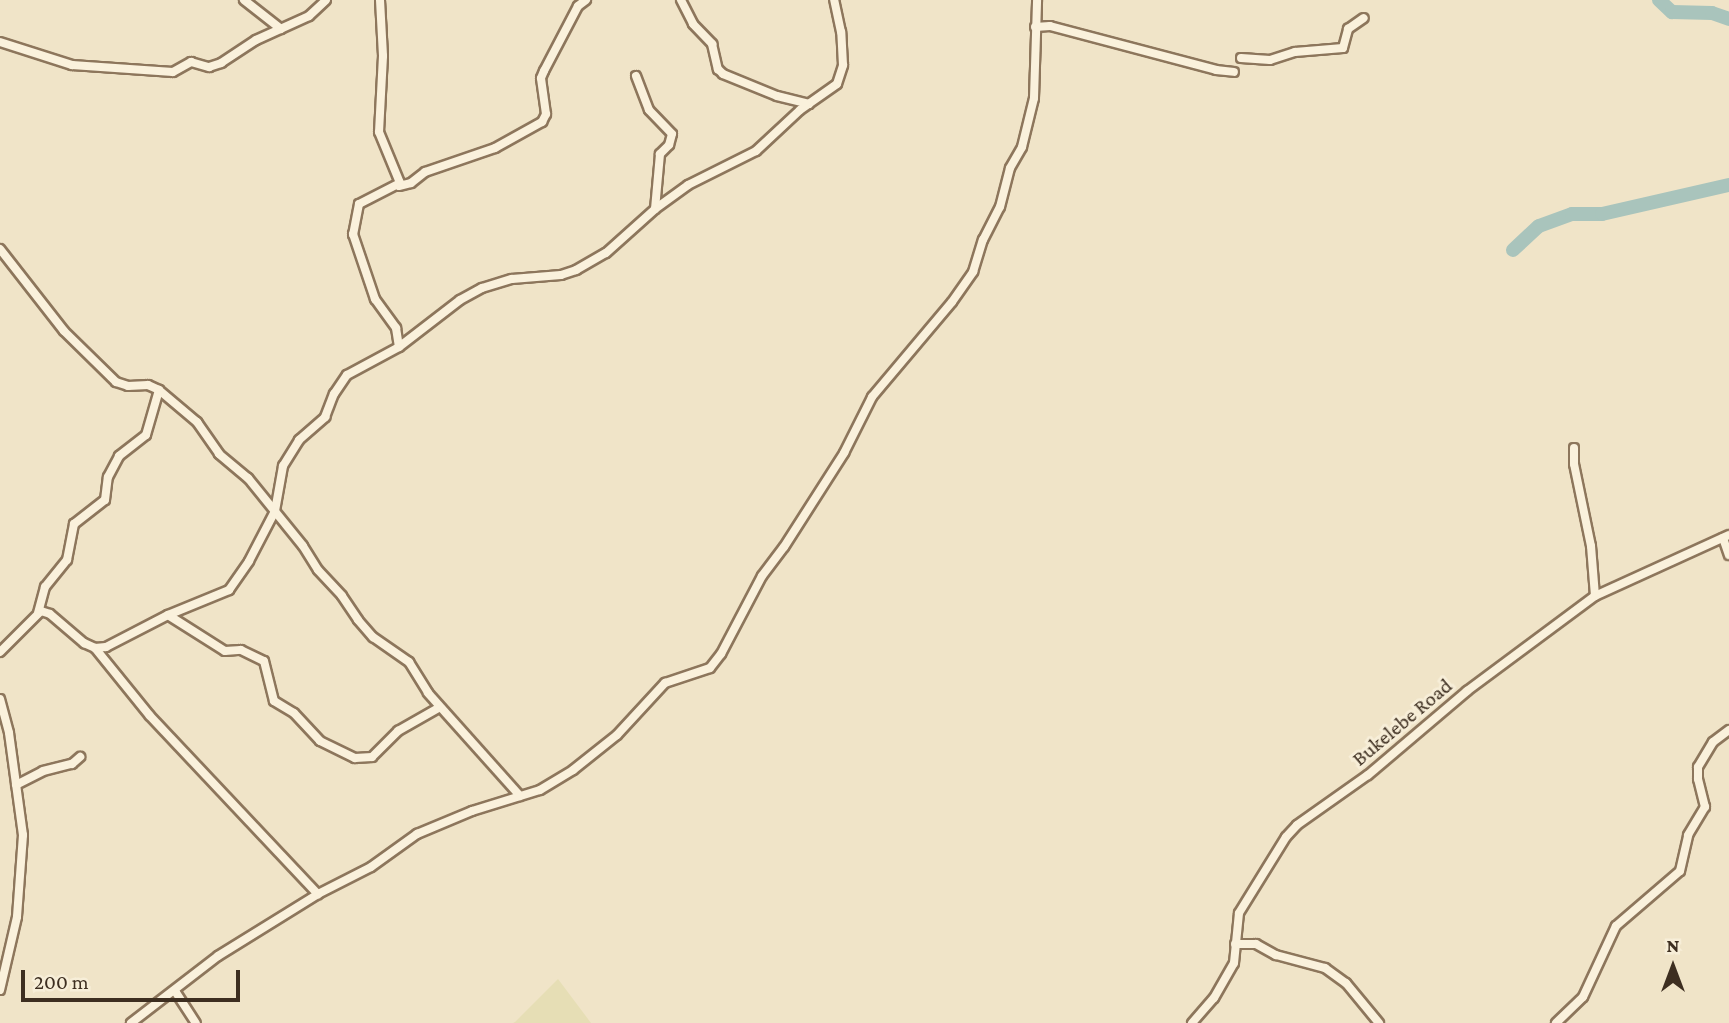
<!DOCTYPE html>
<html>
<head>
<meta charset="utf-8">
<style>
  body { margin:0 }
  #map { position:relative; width:1729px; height:1023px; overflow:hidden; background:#f0e4c8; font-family:"Crimson Pro",serif }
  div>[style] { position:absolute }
  .farmland>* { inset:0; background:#e6deb5 }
  .river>* { height:14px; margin:-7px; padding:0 7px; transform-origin:7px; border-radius:7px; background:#a9c4bc }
  .roads { filter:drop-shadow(2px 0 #8d765c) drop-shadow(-2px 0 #8d765c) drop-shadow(0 2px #8d765c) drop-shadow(0 -2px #8d765c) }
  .street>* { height:8px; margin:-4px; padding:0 4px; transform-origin:4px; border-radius:4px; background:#faf1dc }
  span { translate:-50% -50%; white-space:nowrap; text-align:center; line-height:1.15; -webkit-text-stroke:6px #f7eed8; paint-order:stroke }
  .street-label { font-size:21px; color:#3d2e20 }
  .north { position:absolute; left:1638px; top:932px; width:70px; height:70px; -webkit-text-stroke:5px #f7eed8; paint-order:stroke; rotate:0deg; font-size:19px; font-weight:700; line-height:28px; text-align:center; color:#3d2e20 }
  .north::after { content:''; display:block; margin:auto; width:24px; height:32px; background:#3d2e20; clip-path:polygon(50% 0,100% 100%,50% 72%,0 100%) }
  .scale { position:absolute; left:21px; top:970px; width:219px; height:32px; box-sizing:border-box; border:4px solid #3d2e20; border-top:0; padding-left:9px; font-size:21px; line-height:24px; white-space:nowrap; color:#3d2e20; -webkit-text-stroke:5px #f7eed8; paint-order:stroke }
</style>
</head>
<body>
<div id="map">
  <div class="farmland">
    <div style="clip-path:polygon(558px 979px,591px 1023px,513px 1023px,515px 1022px)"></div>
  </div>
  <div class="river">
    <div style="left:1659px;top:0;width:18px;rotate:43deg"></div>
    <div style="left:1672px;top:12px;width:40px;rotate:1.4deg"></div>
    <div style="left:1712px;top:13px;width:18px;rotate:19deg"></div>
    <div style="left:1513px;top:250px;width:35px;rotate:-43deg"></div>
    <div style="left:1539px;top:226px;width:35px;rotate:-20deg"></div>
    <div style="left:1572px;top:214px;width:30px"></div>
    <div style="left:1602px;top:214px;width:130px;rotate:-12.9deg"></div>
  </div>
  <div class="roads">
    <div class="street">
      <div style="left:244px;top:0;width:47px;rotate:38.1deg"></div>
      <div style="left:380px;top:0;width:56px;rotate:86.9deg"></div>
      <div style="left:383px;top:56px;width:76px;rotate:93deg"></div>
      <div style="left:379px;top:132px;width:55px;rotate:67.6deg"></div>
      <div style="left:400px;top:183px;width:46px;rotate:152.9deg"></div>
      <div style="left:359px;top:204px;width:31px;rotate:101deg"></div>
      <div style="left:353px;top:234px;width:69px;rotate:71.3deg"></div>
      <div style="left:375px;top:299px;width:36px;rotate:54deg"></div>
      <div style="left:396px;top:328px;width:19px;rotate:81deg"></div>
      <div style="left:681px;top:0;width:27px;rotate:63deg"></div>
      <div style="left:693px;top:24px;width:28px;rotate:46deg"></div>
      <div style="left:712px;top:44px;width:26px;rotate:77deg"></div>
      <div style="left:718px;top:69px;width:7px;rotate:45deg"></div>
      <div style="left:723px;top:74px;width:58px;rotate:22.2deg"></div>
      <div style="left:777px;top:96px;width:33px;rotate:14deg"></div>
      <div style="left:1035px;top:27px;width:15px;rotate:-4deg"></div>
      <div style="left:1050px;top:26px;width:172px;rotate:14.8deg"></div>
      <div style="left:1216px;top:70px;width:18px;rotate:6deg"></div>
      <div style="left:0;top:42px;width:76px;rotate:17.7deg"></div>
      <div style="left:72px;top:65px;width:101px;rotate:4deg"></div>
      <div style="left:173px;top:72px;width:21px;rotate:-29deg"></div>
      <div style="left:191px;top:62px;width:19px;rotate:16deg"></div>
      <div style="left:209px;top:67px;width:13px;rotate:-18deg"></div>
      <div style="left:221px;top:63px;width:42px;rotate:-33.3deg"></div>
      <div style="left:256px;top:40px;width:58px;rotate:-24.4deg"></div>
      <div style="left:309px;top:16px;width:23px;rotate:-43deg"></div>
      <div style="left:1241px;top:58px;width:29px;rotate:4deg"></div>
      <div style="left:1270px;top:60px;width:26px;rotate:-18deg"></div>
      <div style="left:1295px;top:52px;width:48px;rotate:-4.8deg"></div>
      <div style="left:1343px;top:48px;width:20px;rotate:-75deg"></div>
      <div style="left:1348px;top:29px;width:19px;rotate:-35deg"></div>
      <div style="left:636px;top:76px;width:36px;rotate:69deg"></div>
      <div style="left:649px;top:110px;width:33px;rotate:46deg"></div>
      <div style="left:672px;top:134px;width:11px;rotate:105deg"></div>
      <div style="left:669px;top:145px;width:13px;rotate:135deg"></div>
      <div style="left:660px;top:154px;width:55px;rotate:95.2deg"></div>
      <div style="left:399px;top:186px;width:12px;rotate:-14deg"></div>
      <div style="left:411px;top:183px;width:18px;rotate:-38deg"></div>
      <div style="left:425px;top:172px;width:74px;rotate:-18.9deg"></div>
      <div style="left:495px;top:148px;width:54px;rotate:-29deg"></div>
      <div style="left:542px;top:122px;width:9px;rotate:-63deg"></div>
      <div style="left:546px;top:114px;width:36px;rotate:-98deg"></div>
      <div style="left:541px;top:78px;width:8px;rotate:-67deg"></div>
      <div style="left:544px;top:71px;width:73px;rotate:-62.4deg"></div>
      <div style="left:578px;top:6px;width:10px;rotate:-37deg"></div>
      <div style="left:0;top:249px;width:104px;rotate:52deg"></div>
      <div style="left:64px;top:331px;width:73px;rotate:44.4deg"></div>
      <div style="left:116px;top:382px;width:13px;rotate:18deg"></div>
      <div style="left:128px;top:386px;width:20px;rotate:-3deg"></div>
      <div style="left:148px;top:385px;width:12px;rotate:24deg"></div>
      <div style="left:159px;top:390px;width:50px;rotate:40.1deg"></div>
      <div style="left:197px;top:422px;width:39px;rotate:55deg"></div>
      <div style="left:219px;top:454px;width:38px;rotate:40deg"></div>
      <div style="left:248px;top:478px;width:87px;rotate:51deg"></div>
      <div style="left:303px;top:546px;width:28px;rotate:58deg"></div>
      <div style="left:318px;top:570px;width:35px;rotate:47deg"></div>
      <div style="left:342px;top:596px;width:29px;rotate:56deg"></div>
      <div style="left:358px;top:620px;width:23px;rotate:49deg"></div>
      <div style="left:373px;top:637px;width:44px;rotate:34.8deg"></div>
      <div style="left:409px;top:662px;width:36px;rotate:58deg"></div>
      <div style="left:428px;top:693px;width:138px;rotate:48.2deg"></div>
      <div style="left:1574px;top:448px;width:16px;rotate:90deg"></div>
      <div style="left:1574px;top:464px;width:84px;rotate:78.3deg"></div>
      <div style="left:1591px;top:546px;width:50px;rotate:85.4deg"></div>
      <div style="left:1723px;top:538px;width:18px;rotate:71deg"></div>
      <div style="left:38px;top:613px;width:27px;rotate:-75deg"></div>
      <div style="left:45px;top:587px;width:35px;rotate:-51deg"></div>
      <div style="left:67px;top:560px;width:37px;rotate:-79deg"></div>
      <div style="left:74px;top:524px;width:39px;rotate:-38deg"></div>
      <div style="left:105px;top:500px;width:23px;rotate:-83deg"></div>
      <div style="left:108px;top:477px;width:24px;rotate:-62deg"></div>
      <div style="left:119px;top:456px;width:34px;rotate:-38deg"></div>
      <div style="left:146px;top:435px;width:47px;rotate:-73.9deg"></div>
      <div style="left:168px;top:615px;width:67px;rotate:32.3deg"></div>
      <div style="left:225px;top:651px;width:16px;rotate:-4deg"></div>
      <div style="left:241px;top:650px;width:25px;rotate:26deg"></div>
      <div style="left:264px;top:661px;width:41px;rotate:76deg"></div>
      <div style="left:274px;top:701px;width:23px;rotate:31deg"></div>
      <div style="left:294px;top:713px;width:38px;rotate:47deg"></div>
      <div style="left:320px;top:741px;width:39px;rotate:26deg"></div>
      <div style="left:355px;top:758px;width:17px;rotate:-3deg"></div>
      <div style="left:372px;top:757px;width:37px;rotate:-45deg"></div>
      <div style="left:398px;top:731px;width:48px;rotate:-29.7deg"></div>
      <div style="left:95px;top:648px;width:87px;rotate:51deg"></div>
      <div style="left:150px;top:716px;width:245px;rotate:46.7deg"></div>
      <div style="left:0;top:652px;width:58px;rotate:-45deg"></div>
      <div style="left:41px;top:611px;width:9px;rotate:18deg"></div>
      <div style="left:50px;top:614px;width:45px;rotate:40.5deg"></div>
      <div style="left:84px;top:643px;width:12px;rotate:24deg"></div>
      <div style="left:95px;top:648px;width:11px;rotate:-5deg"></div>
      <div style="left:106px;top:647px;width:70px;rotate:-27.3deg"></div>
      <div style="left:168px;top:615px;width:66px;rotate:-22.3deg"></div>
      <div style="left:229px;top:590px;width:35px;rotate:-55deg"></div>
      <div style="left:249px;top:561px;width:56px;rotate:-62.5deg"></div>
      <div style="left:275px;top:511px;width:46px;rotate:-79.9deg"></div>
      <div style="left:283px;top:466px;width:31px;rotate:-58deg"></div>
      <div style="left:299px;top:440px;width:35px;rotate:-41deg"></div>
      <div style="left:325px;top:417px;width:25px;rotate:-69deg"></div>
      <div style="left:334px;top:394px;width:23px;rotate:-56deg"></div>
      <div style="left:347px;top:375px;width:59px;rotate:-28.3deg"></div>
      <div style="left:399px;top:347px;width:77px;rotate:-37.6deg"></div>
      <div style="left:460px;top:300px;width:25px;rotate:-29deg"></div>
      <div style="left:482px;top:288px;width:31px;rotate:-17deg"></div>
      <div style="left:512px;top:279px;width:49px;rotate:-4.7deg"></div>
      <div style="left:561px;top:275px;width:16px;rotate:-18deg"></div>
      <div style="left:576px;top:270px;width:34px;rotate:-30deg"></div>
      <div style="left:606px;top:253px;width:66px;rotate:-41.9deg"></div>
      <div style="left:655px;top:209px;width:41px;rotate:-36deg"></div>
      <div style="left:688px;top:185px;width:76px;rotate:-26.6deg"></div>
      <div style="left:756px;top:151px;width:60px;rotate:-43deg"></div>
      <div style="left:800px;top:110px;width:45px;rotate:-35.1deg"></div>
      <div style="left:837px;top:84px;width:20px;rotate:-72deg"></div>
      <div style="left:843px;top:65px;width:33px;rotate:-93deg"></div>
      <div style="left:841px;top:32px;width:33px;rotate:-102deg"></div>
      <div style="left:0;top:699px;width:35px;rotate:75deg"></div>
      <div style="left:9px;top:733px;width:103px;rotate:82.2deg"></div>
      <div style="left:23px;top:835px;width:82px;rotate:94.2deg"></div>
      <div style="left:17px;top:917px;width:75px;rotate:103.1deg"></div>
      <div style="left:16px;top:785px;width:30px;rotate:-27deg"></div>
      <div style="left:43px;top:771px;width:30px;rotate:-14deg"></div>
      <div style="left:72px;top:764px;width:11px;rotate:-41deg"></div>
      <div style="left:1235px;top:944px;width:21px"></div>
      <div style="left:1256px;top:944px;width:23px;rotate:29deg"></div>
      <div style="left:1276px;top:955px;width:51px;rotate:14.9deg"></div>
      <div style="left:1325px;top:968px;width:26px;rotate:36deg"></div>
      <div style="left:1346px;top:983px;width:52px;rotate:50.5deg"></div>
      <div style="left:175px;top:991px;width:38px;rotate:57deg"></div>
      <div style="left:131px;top:1023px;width:110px;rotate:-37.6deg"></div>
      <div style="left:218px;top:956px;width:118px;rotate:-31.8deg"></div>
      <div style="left:318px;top:894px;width:59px;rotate:-27deg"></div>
      <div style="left:371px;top:867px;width:57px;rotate:-35.7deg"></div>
      <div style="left:417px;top:834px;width:60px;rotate:-22.7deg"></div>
      <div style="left:472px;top:811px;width:71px;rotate:-17.2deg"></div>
      <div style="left:540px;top:790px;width:39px;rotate:-31deg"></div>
      <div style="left:573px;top:770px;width:56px;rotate:-38.5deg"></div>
      <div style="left:617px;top:735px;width:71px;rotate:-47.3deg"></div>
      <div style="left:665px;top:683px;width:47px;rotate:-18.4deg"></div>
      <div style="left:710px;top:668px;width:18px;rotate:-52deg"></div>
      <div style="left:721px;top:654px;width:88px;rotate:-62.3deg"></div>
      <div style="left:762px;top:576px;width:36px;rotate:-53deg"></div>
      <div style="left:784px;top:547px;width:112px;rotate:-57.4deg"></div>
      <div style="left:844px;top:453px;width:63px;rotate:-63.4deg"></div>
      <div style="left:872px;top:397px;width:124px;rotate:-49.9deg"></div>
      <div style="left:952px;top:302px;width:37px;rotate:-55deg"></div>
      <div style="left:973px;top:272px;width:34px;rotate:-73deg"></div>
      <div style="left:983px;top:240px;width:37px;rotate:-63deg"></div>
      <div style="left:1000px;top:207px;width:40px;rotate:-75.6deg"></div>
      <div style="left:1010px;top:168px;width:24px;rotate:-60deg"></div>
      <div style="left:1022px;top:147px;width:50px;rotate:-76.2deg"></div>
      <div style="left:1034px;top:98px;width:98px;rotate:-88.2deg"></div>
      <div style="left:1192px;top:1023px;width:33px;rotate:-49deg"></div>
      <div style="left:1214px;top:998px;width:40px;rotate:-60.3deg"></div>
      <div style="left:1234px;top:963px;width:50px;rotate:-84.3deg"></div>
      <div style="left:1239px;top:913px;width:89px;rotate:-58.3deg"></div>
      <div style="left:1286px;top:837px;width:16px;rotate:-47deg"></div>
      <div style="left:1297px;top:825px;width:87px;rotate:-35.2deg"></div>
      <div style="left:1368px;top:775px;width:130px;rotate:-40.3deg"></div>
      <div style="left:1467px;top:691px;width:159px;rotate:-36.6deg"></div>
      <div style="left:1595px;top:596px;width:147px;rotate:-24.5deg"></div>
      <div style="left:1556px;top:1023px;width:37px;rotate:-44deg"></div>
      <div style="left:1583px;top:997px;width:78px;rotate:-65.1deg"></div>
      <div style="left:1616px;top:926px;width:84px;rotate:-40.7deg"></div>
      <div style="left:1680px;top:871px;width:37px;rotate:-77deg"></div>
      <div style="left:1688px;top:835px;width:33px;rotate:-59deg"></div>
      <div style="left:1705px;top:807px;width:29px;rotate:-104deg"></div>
      <div style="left:1698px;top:779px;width:12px;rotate:-90deg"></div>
      <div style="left:1698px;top:767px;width:29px;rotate:-59deg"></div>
      <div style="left:1713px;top:742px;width:20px;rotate:-37deg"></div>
    </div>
  </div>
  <div class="street-label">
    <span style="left:1402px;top:722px;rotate:-40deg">Bukelebe Road</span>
  </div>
  <div class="north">N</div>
  <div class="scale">200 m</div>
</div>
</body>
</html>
